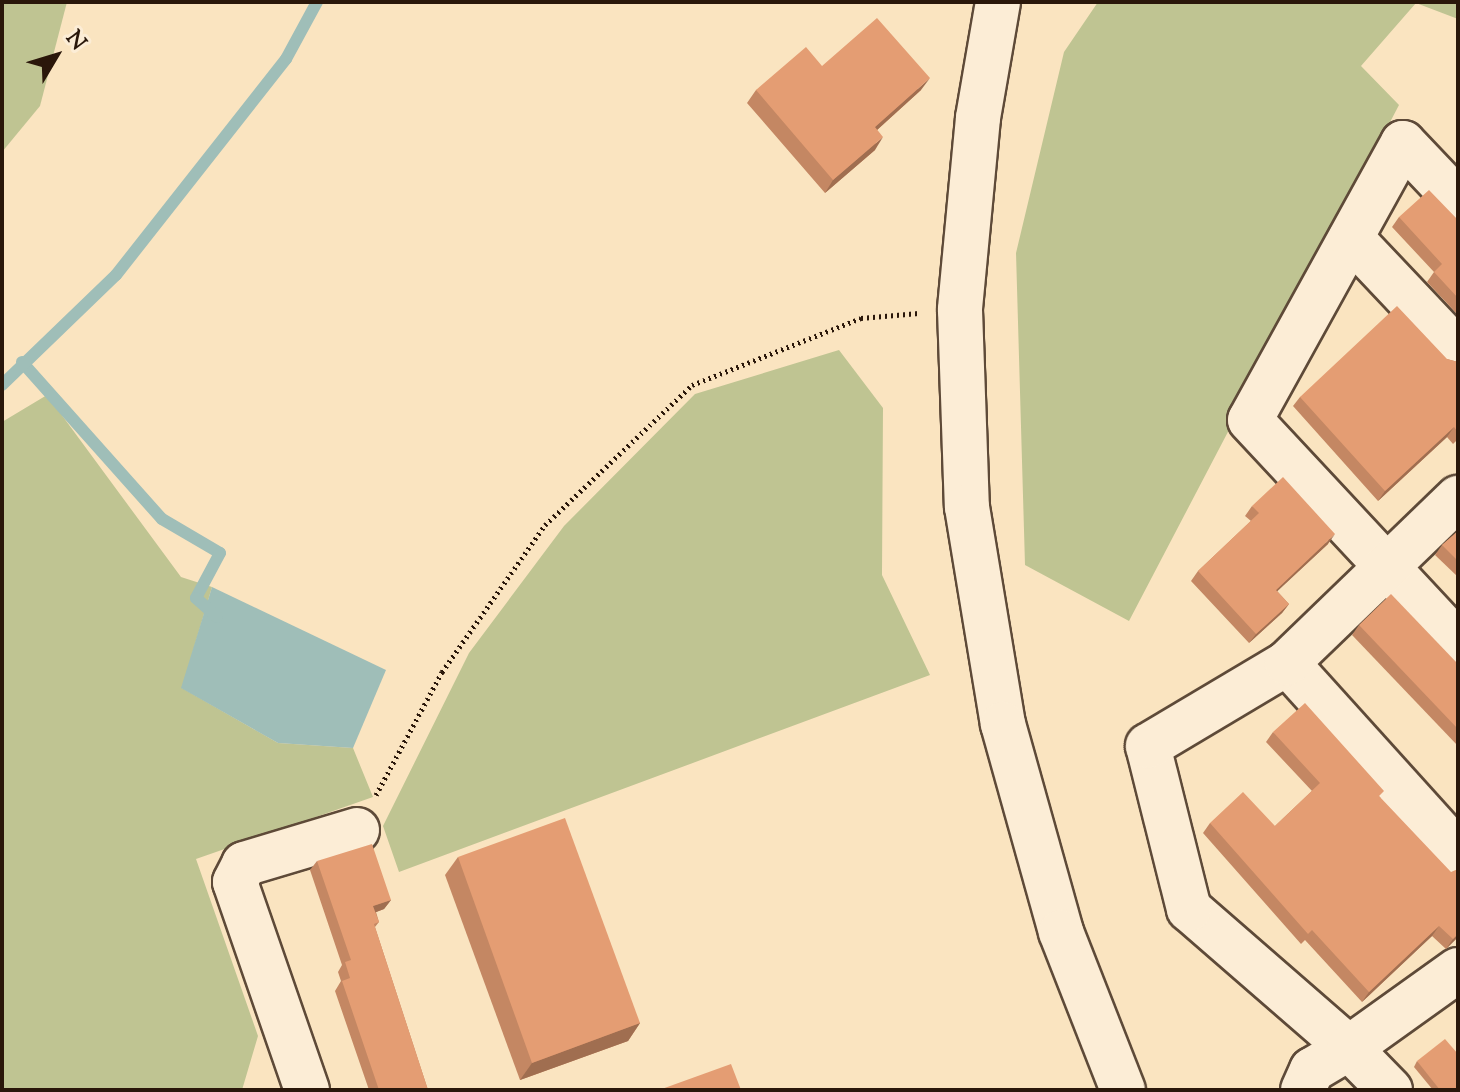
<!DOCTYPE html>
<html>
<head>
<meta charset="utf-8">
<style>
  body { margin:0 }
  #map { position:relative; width:1460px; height:1092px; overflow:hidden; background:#fae4c0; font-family:"Sorts Mill Goudy",serif }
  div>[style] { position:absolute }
  .green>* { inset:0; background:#bfc492 }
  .water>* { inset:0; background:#9fbeb8 }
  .stream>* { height:12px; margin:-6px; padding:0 6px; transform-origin:6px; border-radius:6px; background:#9fbeb8 }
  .path>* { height:5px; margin-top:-2.5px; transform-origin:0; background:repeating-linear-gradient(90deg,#2a170a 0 2px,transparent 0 6px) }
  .roads { filter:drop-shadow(2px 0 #5e4a38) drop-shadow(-2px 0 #5e4a38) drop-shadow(0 2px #5e4a38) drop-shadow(0 -2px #5e4a38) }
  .minor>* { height:44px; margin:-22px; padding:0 22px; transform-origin:22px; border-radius:22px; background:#fcedd6 }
  .wall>* { inset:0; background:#c48763 }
  .shaded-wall>* { inset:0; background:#a06e50 }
  .building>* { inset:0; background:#e49d73 }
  span { translate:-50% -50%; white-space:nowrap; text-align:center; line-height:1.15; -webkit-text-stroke:6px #fcedd6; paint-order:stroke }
  .frame { position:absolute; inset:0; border:4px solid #2a170a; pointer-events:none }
  .north { position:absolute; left:16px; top:16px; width:80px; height:80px; -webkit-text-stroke:6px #fcedd6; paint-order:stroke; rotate:52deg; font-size:22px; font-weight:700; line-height:32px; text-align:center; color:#2a170a }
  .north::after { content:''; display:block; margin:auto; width:28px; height:36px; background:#2a170a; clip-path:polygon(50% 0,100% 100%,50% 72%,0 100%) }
</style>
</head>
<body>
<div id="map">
  <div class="green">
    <div style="clip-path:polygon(2px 2px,67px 2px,40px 106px,2px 152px)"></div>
    <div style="clip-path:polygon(1098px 2px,1458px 2px,1458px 19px,1416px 3px,1361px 66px,1399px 105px,1129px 621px,1025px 565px,1016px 253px,1064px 52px)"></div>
    <div style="clip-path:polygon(839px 350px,883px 408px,882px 575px,930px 675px,399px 872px,383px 826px,469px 653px,564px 526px,695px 394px)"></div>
    <div style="clip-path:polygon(47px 395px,181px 577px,212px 587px,182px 688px,278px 743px,353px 748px,373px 797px,196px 859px,258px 1036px,242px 1090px,2px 1090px,2px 422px)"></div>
  </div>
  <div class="water">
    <div style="clip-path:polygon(212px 587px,386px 670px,353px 748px,278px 743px,181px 688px)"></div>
  </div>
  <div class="stream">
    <div style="left:22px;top:362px;width:210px;rotate:48.3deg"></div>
    <div style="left:162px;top:519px;width:67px;rotate:30.4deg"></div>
    <div style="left:220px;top:553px;width:51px;rotate:118.1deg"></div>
    <div style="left:196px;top:598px;width:28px;rotate:42deg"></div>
    <div style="left:2px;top:385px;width:158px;rotate:-44deg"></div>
    <div style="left:116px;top:275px;width:275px;rotate:-51.8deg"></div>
    <div style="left:286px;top:59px;width:65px;rotate:-61.5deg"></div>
  </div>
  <div class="path">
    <div style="left:376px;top:795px;width:140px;rotate:-61.8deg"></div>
    <div style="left:442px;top:672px;width:179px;rotate:-55deg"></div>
    <div style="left:545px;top:525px;width:203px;rotate:-43.6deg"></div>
    <div style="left:692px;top:385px;width:182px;rotate:-21.6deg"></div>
    <div style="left:861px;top:318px;width:58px;rotate:-4.9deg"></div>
  </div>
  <div class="roads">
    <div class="minor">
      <div style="left:998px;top:2px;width:118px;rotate:99.8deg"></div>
      <div style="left:978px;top:118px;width:193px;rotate:95.4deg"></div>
      <div style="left:960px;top:310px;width:197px;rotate:88deg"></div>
      <div style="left:967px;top:507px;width:220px;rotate:80.6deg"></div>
      <div style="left:1003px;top:724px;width:216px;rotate:74.4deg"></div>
      <div style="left:1061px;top:932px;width:170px;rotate:68.6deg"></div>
      <div style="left:1458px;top:201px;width:80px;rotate:-133.5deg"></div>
      <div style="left:1403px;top:143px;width:316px;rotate:118.9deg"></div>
      <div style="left:1250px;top:420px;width:305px;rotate:47deg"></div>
      <div style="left:1351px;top:238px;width:156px;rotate:46.6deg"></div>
      <div style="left:1287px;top:663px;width:255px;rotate:47.9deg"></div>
      <div style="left:307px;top:1090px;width:220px;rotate:-109.1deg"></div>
      <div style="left:235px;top:882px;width:20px;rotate:-63deg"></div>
      <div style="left:244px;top:864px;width:118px;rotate:-16.7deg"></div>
      <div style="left:1303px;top:1090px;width:22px;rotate:-66deg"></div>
      <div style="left:1312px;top:1070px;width:43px;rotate:-30.7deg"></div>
      <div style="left:1349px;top:1048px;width:212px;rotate:-139deg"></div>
      <div style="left:1189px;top:909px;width:168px;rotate:-104.1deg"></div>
      <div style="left:1148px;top:746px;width:162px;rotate:-30.8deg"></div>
      <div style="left:1287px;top:663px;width:238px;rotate:-44deg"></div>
      <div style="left:1390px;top:1090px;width:59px;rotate:-134.3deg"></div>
      <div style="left:1349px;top:1048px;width:134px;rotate:-35.6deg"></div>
    </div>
  </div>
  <div class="wall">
    <div style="clip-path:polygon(822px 66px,921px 90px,877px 130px,875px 150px,825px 193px,747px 103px,756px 90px)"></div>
    <div style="clip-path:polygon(1399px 217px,1458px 220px,1458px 315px,1427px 282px,1434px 272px,1392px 227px)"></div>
    <div style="clip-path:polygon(1447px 359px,1458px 362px,1458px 439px,1453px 444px,1447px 437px,1378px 501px,1293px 406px,1300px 397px)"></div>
    <div style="clip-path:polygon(1252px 506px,1328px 544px,1277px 591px,1289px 604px,1282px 613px,1249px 643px,1191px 581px,1198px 571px,1251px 521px,1245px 516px)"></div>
    <div style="clip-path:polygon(1458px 531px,1458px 577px,1435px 555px,1442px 545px)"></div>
    <div style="clip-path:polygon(1359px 625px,1458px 664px,1458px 746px,1352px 635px)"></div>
    <div style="clip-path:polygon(1273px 732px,1380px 797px,1458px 937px,1446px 949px,1432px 936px,1362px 1002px,1305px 940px,1301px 944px,1203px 833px,1210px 823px,1275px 826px,1312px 791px,1266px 742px)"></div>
    <div style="clip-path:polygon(458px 857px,640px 1023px,628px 1041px,520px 1080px,445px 875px)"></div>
    <div style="clip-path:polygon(317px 861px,391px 900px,384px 909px,376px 912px,379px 922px,375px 927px,428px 1090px,369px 1090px,335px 991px,341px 981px,338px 972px,342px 965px,310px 870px)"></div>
    <div style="clip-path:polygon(1417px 1061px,1458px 1090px,1433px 1090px,1414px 1067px)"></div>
  </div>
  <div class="shaded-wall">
    <div style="clip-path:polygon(930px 78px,921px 90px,866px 140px,875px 127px)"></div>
    <div style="clip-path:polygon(883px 137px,875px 150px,825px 193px,833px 180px)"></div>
    <div style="clip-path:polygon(1454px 427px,1447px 437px,1378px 501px,1385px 491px)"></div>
    <div style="clip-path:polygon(1335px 534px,1328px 544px,1269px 599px,1276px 590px)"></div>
    <div style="clip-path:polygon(1289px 604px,1282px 613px,1249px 643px,1256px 634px)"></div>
    <div style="clip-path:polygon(391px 900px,384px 909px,366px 916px,373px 906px)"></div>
    <div style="clip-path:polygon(1439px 926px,1432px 936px,1362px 1002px,1369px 992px)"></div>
    <div style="clip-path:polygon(1458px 934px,1458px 937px,1446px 949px,1453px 939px)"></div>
    <div style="clip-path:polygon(640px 1023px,628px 1041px,520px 1080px,532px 1063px)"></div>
  </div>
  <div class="building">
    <div style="clip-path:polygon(877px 18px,930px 78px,875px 127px,883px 137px,833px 180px,756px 90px,806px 47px,822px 66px)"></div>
    <div style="clip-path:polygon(1429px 190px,1458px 220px,1458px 298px,1434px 272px,1442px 264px,1399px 217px)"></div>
    <div style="clip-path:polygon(1397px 306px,1447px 359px,1458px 362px,1458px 432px,1454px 427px,1385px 491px,1300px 397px)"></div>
    <div style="clip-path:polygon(1283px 477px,1335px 534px,1276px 590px,1289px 604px,1256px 634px,1198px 571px,1259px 513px,1252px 506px)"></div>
    <div style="clip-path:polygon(1458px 531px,1458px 561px,1442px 545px)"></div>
    <div style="clip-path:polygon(1391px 594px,1458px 664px,1458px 729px,1359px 625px)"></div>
    <div style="clip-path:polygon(1305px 703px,1384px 791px,1379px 796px,1451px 872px,1458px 869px,1458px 934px,1453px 939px,1439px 926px,1369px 992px,1312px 930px,1308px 934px,1210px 823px,1243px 792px,1275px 826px,1320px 783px,1273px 732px)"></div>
    <div style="clip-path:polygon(565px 818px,640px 1023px,532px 1063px,458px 857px)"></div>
    <div style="clip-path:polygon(372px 844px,391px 900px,373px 906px,379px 922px,374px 924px,428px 1090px,379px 1090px,342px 981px,350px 978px,345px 962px,351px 960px,317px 861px)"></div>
    <div style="clip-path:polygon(1445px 1039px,1458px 1054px,1458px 1090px,1440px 1090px,1417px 1061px)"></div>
    <div style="clip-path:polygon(731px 1064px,741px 1090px,659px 1090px)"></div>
  </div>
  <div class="frame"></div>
  <div class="north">N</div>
</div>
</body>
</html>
